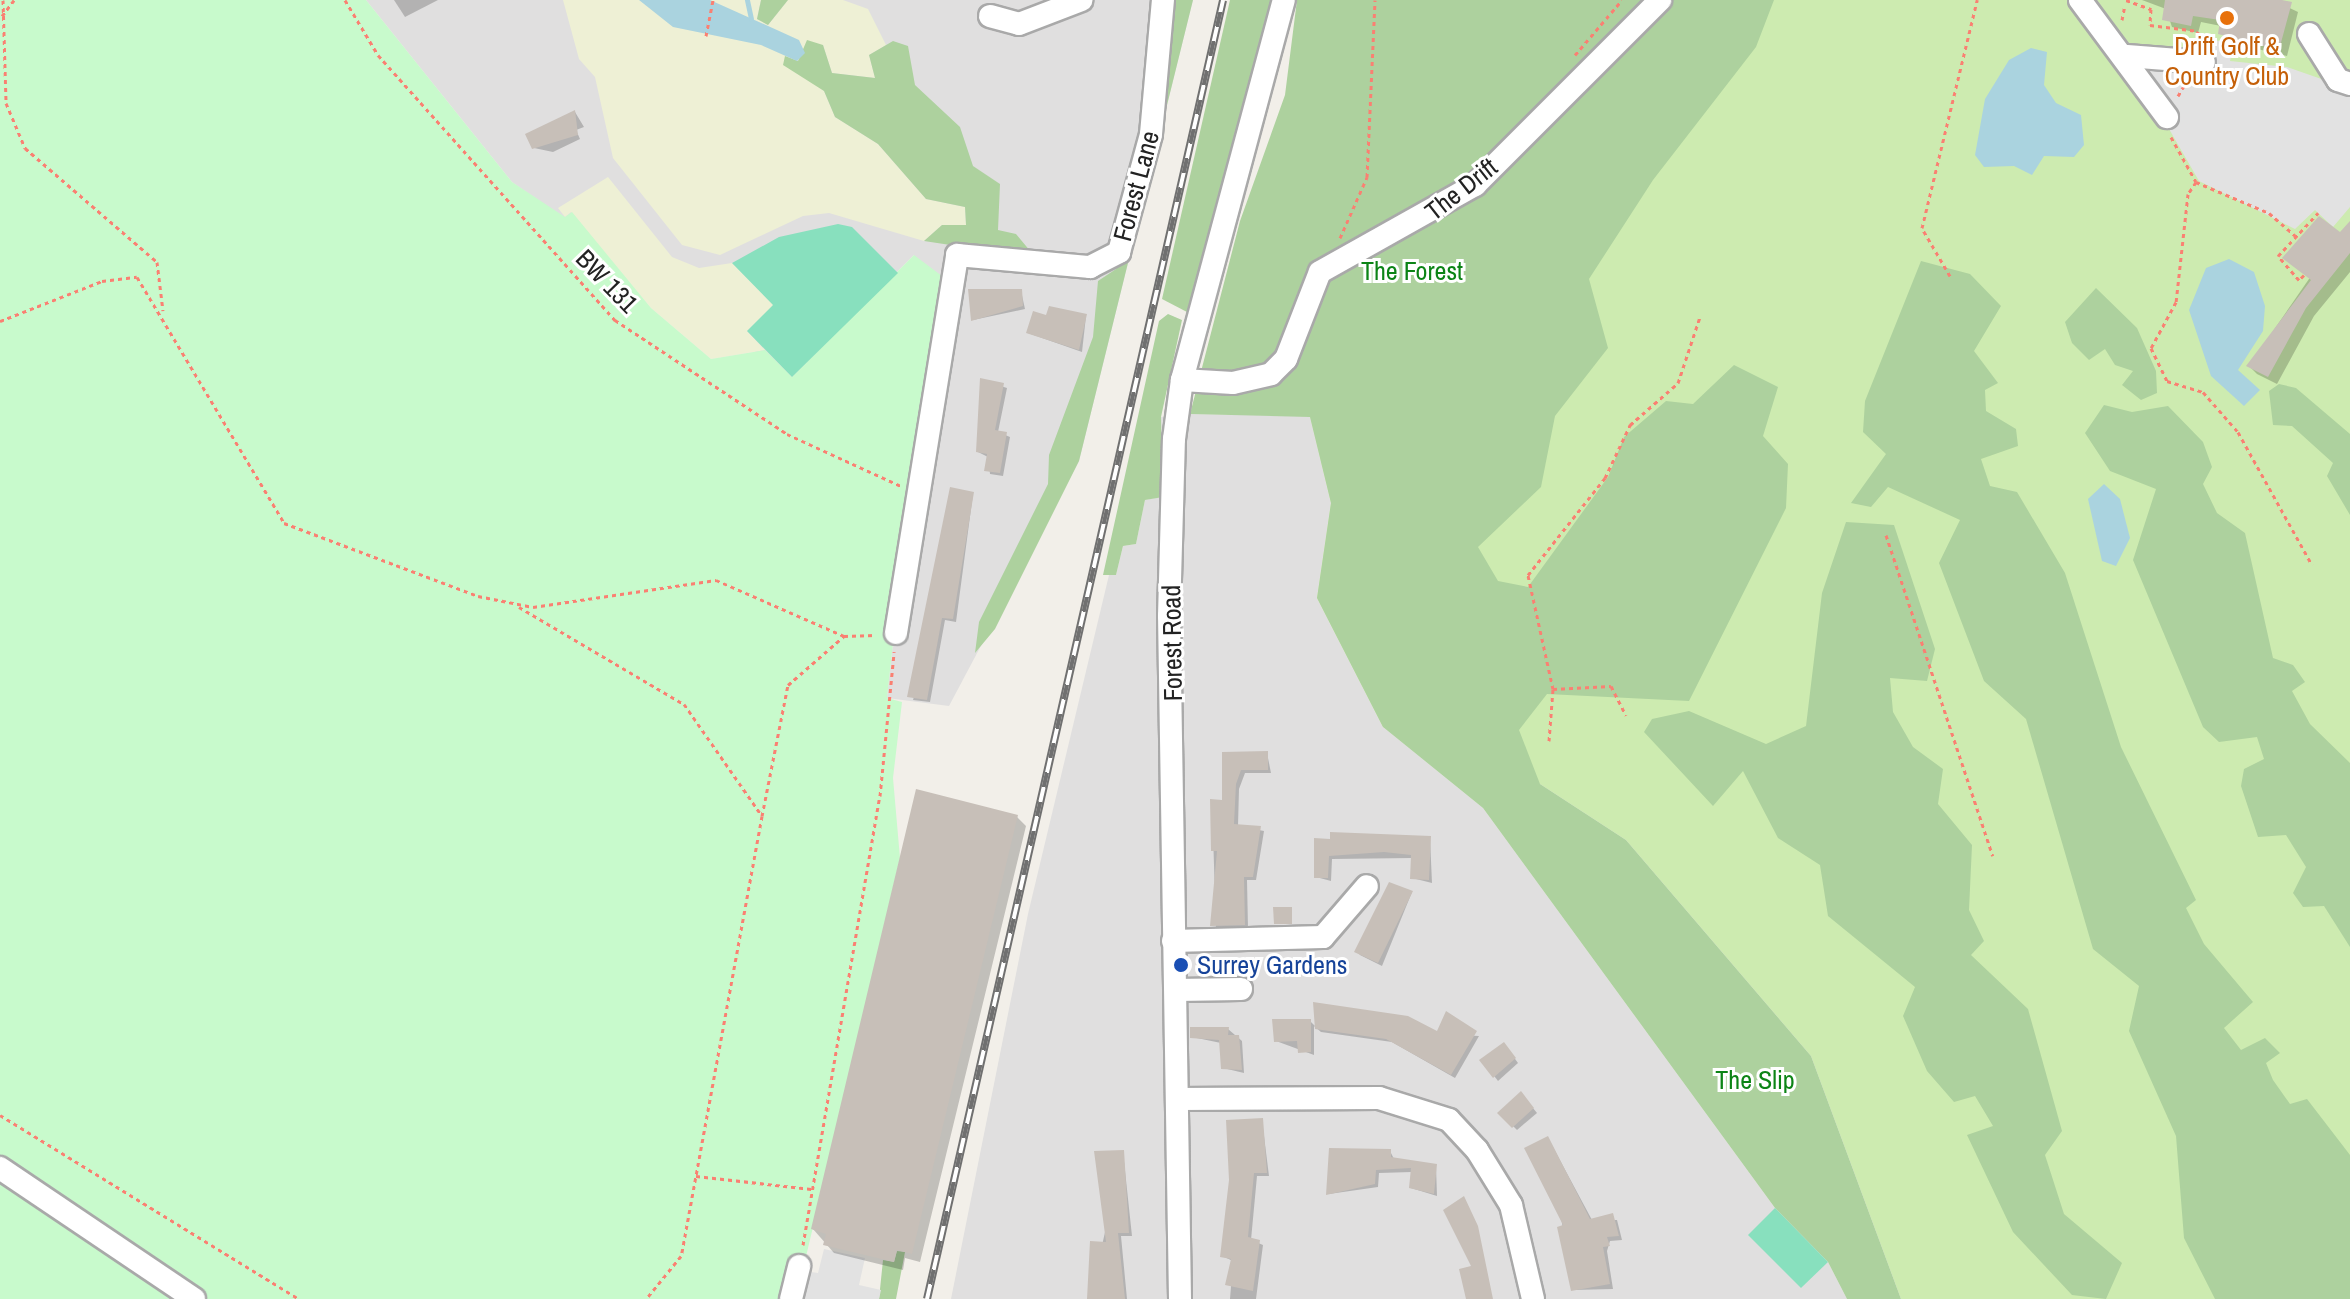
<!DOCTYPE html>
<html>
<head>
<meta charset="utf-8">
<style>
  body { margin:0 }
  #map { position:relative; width:2350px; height:1299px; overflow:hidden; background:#f2efe9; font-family:"Archivo Narrow",sans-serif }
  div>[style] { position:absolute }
  .residential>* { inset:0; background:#e0dfdf }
  .farmland>* { inset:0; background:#eef0d5 }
  .grass>* { inset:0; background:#cdebb0 }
  .forest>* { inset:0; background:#add19e }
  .park>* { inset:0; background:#c8facc }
  .pitch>* { inset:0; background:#88e0be }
  .parking>* { inset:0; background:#e2e2e2 }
  .water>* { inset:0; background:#aad3df }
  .shadow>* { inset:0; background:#0003 }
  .stream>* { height:5px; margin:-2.5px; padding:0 2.5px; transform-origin:2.5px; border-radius:2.5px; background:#aad3df }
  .building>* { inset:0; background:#c7bfb8 }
  .path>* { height:3px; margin-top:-1.5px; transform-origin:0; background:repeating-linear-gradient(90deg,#fa8072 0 4px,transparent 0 8px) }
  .roads { filter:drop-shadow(2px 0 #a9a9a9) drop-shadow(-2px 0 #a9a9a9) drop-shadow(0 2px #a9a9a9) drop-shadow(0 -2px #a9a9a9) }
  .minor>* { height:22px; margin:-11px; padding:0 11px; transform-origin:11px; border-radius:11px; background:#fff }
  .rail>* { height:8px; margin-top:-4px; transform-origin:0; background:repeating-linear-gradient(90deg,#fff 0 15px,#707070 0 30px); box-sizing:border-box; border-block:2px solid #707070 }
  .dots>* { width:22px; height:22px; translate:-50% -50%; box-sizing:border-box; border:4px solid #fff; border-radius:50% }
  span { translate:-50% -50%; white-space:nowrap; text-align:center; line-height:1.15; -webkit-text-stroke:6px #fff; paint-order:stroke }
  .food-label { font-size:26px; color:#c56008 }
  .street-label { font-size:26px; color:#222 }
  .park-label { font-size:26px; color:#0c8416 }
  .transit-label { font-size:26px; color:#164399 }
  .left { translate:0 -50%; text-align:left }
</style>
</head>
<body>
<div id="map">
  <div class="residential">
    <div style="clip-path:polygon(366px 0,1193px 0,1079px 461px,949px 706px,887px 698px,893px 643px,885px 632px,903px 525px,914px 255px,792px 377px,512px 182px)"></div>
    <div style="clip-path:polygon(1190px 414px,1310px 416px,1331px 503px,1317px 598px,1383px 727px,1483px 808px,1775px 1208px,1828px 1262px,1847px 1299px,951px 1299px,1028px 914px,1109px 575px,1116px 575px,1123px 546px,1136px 544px,1145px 500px,1163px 496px,1161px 417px)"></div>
  </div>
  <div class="farmland">
    <div style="clip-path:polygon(563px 0,761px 0,757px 19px,768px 25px,788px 0,843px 0,868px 9px,886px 45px,869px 55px,875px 78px,832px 73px,823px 45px,797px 61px,785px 56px,824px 91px,835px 117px,878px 144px,926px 199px,965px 207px,966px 225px,942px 225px,924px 241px,829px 213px,803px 216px,720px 255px,682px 245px,613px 158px,595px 77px,579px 59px)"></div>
    <div style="clip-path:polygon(608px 177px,672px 257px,699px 268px,732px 263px,774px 305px,747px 331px,765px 350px,711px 359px,651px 308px,571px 212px,565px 217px,558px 208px)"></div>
  </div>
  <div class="grass">
    <div style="clip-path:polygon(1674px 0,2350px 0,2350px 1299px,1901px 1299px,1811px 1056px,1626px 840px,1540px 784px,1383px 727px,1317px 598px,1331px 503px,1310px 416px)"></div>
  </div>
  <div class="forest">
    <div style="clip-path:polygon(761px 0,788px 0,768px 25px,757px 19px)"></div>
    <div style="clip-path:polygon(1167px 0,1193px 0,1079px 461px,995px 629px,975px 653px,979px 622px,1048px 484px,1049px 455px,1093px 337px,1098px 281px,1116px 269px,1132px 233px)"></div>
    <div style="clip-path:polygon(1230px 0,1271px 0,1272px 25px,1187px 312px,1162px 299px)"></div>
    <div style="clip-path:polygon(1297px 0,1774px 0,1756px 47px,1653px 180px,1589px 279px,1608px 348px,1555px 416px,1541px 487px,1478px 547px,1498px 581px,1528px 587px,1608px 477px,1624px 437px,1666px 401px,1693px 404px,1734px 365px,1778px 387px,1763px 436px,1788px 464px,1786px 508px,1689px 701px,1547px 694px,1519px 730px,1540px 784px,1626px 840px,1811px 1056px,1901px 1299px,1847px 1299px,1828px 1262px,1775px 1208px,1483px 808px,1383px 727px,1317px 598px,1331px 503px,1310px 417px,1190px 414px,1240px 221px,1285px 95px)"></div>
    <div style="clip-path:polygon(807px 40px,823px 45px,832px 73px,875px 78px,869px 55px,893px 41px,908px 46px,915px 85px,960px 127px,973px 166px,1000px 184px,998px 230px,1016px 234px,1036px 258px,924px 241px,942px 225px,966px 225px,965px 207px,926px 199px,878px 144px,835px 117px,824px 91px,783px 65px,785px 56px,798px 61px)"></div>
    <div style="clip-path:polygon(1921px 261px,1970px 274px,2001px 306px,1974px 351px,1998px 383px,1985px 390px,1986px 411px,2016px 429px,2018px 446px,1981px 459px,1990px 486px,2017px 492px,2065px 573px,2121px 747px,2196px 900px,2186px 908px,2204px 944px,2253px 1002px,2224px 1028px,2241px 1050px,2265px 1038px,2280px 1053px,2266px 1063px,2273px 1080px,2290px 1104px,2307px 1099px,2350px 1155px,2350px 1299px,2215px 1299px,2184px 1238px,2176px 1136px,2129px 1031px,2139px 986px,2093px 949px,2026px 719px,1984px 681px,1939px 563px,1960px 520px,1888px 487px,1871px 507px,1851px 503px,1886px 454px,1863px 432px,1865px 401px)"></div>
    <div style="clip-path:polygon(2096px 288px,2137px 328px,2156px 371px,2157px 393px,2141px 400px,2122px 385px,2133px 371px,2115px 365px,2105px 349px,2089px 360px,2072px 343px,2065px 322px)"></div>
    <div style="clip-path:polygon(1168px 314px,1182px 320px,1161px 417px,1163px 497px,1145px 500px,1136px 544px,1123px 546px,1116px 575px,1103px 575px,1159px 321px)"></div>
    <div style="clip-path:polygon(2279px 384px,2296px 388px,2350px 434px,2350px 515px,2327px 476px,2333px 463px,2292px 426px,2273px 425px,2269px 391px)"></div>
    <div style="clip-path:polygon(2104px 405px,2132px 412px,2168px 406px,2203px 442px,2212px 467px,2203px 484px,2217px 513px,2245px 533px,2273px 658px,2293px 665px,2305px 682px,2292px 691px,2310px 724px,2350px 763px,2350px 947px,2324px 906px,2303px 907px,2293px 893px,2306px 867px,2286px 835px,2258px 837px,2241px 786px,2244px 769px,2264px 759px,2257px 737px,2219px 742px,2203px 727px,2133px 560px,2156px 489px,2110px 471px,2085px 433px)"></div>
    <div style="clip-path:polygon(1846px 522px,1894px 525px,1935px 649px,1927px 681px,1890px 678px,1893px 712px,1913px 747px,1943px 769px,1938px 804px,1972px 845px,1969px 910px,1984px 941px,1971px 955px,2028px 1009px,2062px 1131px,2045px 1155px,2064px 1214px,2122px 1263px,2106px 1299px,2072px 1295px,2013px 1232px,1967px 1135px,1993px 1126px,1975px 1096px,1954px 1102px,1927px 1071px,1903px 1016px,1915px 987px,1828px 916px,1820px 865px,1778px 838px,1743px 771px,1713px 806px,1644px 732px,1652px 719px,1689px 711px,1766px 744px,1806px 726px,1822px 593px)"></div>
    <div style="clip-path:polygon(897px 1251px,905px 1252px,896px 1299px,879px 1299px,883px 1260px,894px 1262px)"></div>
  </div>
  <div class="park">
    <div style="clip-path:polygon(0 0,366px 0,512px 182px,565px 217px,572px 212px,651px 308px,711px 359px,765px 350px,792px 377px,914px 255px,958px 288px,885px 632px,893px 643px,887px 698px,902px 702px,893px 778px,900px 858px,796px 1299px,0 1299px)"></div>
  </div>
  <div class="pitch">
    <div style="clip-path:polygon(838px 224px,852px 227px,898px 273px,792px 377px,747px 331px,773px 305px,732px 263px,779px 237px)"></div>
    <div style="clip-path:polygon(1775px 1208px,1828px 1262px,1801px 1288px,1748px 1235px)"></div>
  </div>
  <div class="parking">
    <div style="clip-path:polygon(2204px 39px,2234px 43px,2230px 61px,2287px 67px,2350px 89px,2350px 207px,2333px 227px,2315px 210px,2295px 229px,2199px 181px,2127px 56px,2138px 45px,2201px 56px)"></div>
    <div style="clip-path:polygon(824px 1249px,865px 1258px,859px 1285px,881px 1290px,879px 1299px,796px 1299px,803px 1271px,818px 1273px)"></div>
  </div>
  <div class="water">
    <div style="clip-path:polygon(639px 0,710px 0,799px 40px,805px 53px,797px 61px,761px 45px,673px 27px)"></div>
    <div style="clip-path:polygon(2031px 48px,2047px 52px,2044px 85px,2056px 103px,2081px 115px,2084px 145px,2074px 157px,2044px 156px,2032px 175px,2014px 166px,1984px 167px,1975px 155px,1985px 99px,2009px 60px)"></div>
    <div style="clip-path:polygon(2229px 259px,2254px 272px,2265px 306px,2263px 331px,2238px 370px,2260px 390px,2244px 406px,2211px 376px,2189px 310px,2206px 268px)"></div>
    <div style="clip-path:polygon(2104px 484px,2120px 499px,2130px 538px,2116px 566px,2102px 561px,2088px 499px)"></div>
  </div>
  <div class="shadow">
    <div style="clip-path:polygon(394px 0,438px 0,405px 17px)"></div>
    <div style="clip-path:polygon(2142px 0,2273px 0,2298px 12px,2287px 56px,2228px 42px,2221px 26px,2201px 22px,2198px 33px,2172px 27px,2166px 9px)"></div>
    <div style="clip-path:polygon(575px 112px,584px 127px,576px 130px,580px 139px,553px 152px,534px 148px)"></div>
    <div style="clip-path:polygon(2350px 232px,2350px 272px,2314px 316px,2277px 384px,2257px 374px,2249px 366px,2340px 234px)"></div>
    <div style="clip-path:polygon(1021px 291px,1025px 309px,973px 320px)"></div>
    <div style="clip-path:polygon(1086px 316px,1082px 352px,1028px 333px,1048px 317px)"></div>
    <div style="clip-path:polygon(982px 380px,1007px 388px,998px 432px,1010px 437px,1003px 476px,990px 474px,988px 457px,978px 452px)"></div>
    <div style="clip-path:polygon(973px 494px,956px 622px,945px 620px,930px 702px,913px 700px)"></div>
    <div style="clip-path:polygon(1267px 753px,1271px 773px,1245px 773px,1239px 789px,1238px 826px,1264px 831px,1256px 880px,1247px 880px,1248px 928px,1216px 929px,1212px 802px,1224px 802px,1224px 754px)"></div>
    <div style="clip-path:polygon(1017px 817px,1026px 826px,920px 1262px,905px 1258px,903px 1270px,834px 1253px,813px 1229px)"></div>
    <div style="clip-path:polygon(1430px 838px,1432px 883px,1412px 878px,1413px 858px,1332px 859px,1331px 881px,1316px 877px,1316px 840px)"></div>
    <div style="clip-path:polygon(1412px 892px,1382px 966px,1360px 955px,1357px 951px)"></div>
    <div style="clip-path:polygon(1310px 1021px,1317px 1028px,1479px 1036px,1455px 1078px,1392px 1042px,1321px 1032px,1314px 1026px,1314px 1055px,1276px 1041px)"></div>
    <div style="clip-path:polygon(1228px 1029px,1242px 1041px,1244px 1073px,1223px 1068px,1221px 1043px,1192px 1037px)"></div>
    <div style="clip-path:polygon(1507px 1048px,1518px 1063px,1498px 1081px,1482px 1060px)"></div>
    <div style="clip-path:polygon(1524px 1097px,1537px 1113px,1517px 1130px,1500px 1113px)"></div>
    <div style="clip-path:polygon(1262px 1120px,1269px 1176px,1257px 1176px,1251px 1240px,1263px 1245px,1256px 1299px,1230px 1299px,1233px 1261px,1222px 1256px)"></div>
    <div style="clip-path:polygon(1548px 1138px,1592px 1220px,1617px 1220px,1622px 1240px,1610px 1241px,1607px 1251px,1613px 1289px,1573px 1290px)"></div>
    <div style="clip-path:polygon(1390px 1151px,1394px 1159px,1436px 1166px,1437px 1196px,1411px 1188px,1412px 1172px,1379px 1173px,1378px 1187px,1329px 1194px)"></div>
    <div style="clip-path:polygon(1123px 1152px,1132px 1236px,1121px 1236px,1127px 1299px,1090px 1299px)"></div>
  </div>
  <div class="stream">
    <div style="left:747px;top:0;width:19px;rotate:78deg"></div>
  </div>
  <div class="building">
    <div style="clip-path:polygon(2165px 0,2282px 0,2292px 2px,2279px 50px,2218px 34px,2220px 20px,2193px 16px,2191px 26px,2162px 20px)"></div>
    <div style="clip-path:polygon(575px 110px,578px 135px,532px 149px,525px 134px)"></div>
    <div style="clip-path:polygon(2319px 216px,2340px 232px,2350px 221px,2350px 253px,2306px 308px,2268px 377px,2246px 366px,2311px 280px,2282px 258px)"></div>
    <div style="clip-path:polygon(968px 289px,1022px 289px,1023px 306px,971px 321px)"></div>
    <div style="clip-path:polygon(1049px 306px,1087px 314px,1079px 350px,1026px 333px,1033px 311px,1046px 315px)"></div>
    <div style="clip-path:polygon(980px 378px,1004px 383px,995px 430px,1007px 432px,1000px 473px,984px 471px,987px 454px,976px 452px)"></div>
    <div style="clip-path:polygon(950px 487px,974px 492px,953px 619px,942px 618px,927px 700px,907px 697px)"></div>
    <div style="clip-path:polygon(1268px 751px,1268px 770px,1241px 770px,1236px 784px,1234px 824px,1261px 826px,1253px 877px,1244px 877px,1245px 925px,1210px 926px,1217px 851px,1211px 851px,1210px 799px,1222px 800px,1222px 752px)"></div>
    <div style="clip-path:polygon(916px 789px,1018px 815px,912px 1254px,897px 1250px,894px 1262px,823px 1245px,826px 1234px,811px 1229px)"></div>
    <div style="clip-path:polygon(1330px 832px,1431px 836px,1429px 880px,1410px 879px,1411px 855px,1384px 852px,1329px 856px,1328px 878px,1314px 878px,1314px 838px,1330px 839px)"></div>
    <div style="clip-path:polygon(1389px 882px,1413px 891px,1378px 963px,1354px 952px)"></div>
    <div style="clip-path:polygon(1273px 907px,1292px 907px,1292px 924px,1274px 924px)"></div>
    <div style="clip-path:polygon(1313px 1002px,1408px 1016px,1437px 1031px,1446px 1011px,1477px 1031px,1451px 1075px,1386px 1039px,1315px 1029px)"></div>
    <div style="clip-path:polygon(1272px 1019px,1311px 1019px,1311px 1052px,1298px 1053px,1297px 1041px,1274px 1042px)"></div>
    <div style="clip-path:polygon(1190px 1027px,1229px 1027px,1228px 1035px,1239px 1035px,1242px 1070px,1221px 1069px,1219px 1040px,1190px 1038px)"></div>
    <div style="clip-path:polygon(1504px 1042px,1516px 1058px,1493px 1078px,1479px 1060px)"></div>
    <div style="clip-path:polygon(1521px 1091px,1534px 1108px,1512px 1128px,1497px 1113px)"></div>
    <div style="clip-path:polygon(1263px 1118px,1267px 1173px,1254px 1173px,1248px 1237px,1260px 1240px,1253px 1291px,1225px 1285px,1231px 1259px,1220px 1257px,1229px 1180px,1226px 1120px)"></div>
    <div style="clip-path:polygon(1548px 1136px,1590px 1219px,1613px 1213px,1619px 1236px,1607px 1237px,1610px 1246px,1603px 1247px,1610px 1284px,1571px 1291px,1557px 1227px,1563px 1225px,1524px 1148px)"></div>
    <div style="clip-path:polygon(1329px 1148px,1391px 1149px,1391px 1157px,1437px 1164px,1434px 1194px,1409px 1188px,1411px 1168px,1376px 1170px,1375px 1184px,1326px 1195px)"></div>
    <div style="clip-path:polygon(1124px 1150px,1129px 1233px,1118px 1233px,1125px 1299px,1087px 1299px,1090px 1241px,1106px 1242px,1094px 1151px)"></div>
    <div style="clip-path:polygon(1464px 1196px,1478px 1226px,1493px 1299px,1466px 1299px,1459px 1269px,1471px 1266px,1443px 1210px)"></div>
  </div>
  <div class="path">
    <div style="left:3px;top:0;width:103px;rotate:88.3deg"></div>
    <div style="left:6px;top:103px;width:49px;rotate:67.1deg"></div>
    <div style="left:25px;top:148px;width:174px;rotate:40.8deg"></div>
    <div style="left:157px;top:262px;width:49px;rotate:83deg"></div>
    <div style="left:345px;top:0;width:64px;rotate:59deg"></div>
    <div style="left:378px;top:55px;width:356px;rotate:48.2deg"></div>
    <div style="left:615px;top:320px;width:206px;rotate:33.5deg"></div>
    <div style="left:787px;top:434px;width:125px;rotate:24.5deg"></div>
    <div style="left:2126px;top:0;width:27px;rotate:20deg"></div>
    <div style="left:2151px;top:9px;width:16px;rotate:94deg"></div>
    <div style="left:2150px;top:25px;width:48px;rotate:7.1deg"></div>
    <div style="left:2198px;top:31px;width:9px;rotate:103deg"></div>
    <div style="left:2px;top:16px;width:20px;rotate:-53deg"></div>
    <div style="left:2122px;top:20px;width:15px;rotate:-79deg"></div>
    <div style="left:706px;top:36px;width:37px;rotate:-79deg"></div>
    <div style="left:1575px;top:55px;width:72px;rotate:-49.5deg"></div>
    <div style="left:2178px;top:96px;width:16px;rotate:-60deg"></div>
    <div style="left:2171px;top:137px;width:51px;rotate:60.9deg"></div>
    <div style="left:2196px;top:182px;width:79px;rotate:23deg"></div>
    <div style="left:2269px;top:213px;width:35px;rotate:41deg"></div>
    <div style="left:2196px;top:182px;width:14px;rotate:124deg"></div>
    <div style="left:2188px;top:194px;width:109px;rotate:96.3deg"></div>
    <div style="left:2176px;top:302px;width:52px;rotate:118.5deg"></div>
    <div style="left:2151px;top:348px;width:37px;rotate:64deg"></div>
    <div style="left:2167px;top:381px;width:38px;rotate:17deg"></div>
    <div style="left:2203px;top:392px;width:53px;rotate:48.8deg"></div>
    <div style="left:2238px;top:432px;width:152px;rotate:60.9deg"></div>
    <div style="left:1340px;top:238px;width:67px;rotate:-66.1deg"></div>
    <div style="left:1367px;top:177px;width:177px;rotate:-87.4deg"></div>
    <div style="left:2304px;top:275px;width:7px;rotate:135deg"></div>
    <div style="left:2299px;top:280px;width:32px;rotate:-131deg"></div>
    <div style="left:2278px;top:256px;width:59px;rotate:-47.1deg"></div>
    <div style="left:1950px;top:276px;width:56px;rotate:-120.3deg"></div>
    <div style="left:1922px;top:228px;width:235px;rotate:-76.4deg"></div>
    <div style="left:0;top:321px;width:110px;rotate:-21.4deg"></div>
    <div style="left:102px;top:281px;width:35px;rotate:-7deg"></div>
    <div style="left:137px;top:277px;width:287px;rotate:59.1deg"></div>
    <div style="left:284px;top:523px;width:207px;rotate:20.6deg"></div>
    <div style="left:478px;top:596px;width:56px;rotate:11.3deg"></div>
    <div style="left:533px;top:607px;width:185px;rotate:-8.4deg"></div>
    <div style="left:716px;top:580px;width:140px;rotate:23.6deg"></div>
    <div style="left:844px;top:636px;width:32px;rotate:-2deg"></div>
    <div style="left:1886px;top:535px;width:338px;rotate:71.6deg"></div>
    <div style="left:519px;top:607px;width:191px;rotate:30.5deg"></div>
    <div style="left:684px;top:704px;width:136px;rotate:55.1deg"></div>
    <div style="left:762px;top:816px;width:447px;rotate:100.4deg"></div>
    <div style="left:681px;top:1256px;width:55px;rotate:129.1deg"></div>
    <div style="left:1553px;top:689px;width:58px;rotate:-3deg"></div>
    <div style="left:1611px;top:686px;width:33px;rotate:63deg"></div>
    <div style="left:1549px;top:741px;width:52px;rotate:-85.6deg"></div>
    <div style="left:1553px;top:689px;width:117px;rotate:-102.4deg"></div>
    <div style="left:1528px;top:575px;width:124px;rotate:-51.6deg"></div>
    <div style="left:1605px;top:478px;width:59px;rotate:-64.7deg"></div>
    <div style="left:1630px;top:425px;width:64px;rotate:-41.2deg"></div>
    <div style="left:1678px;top:383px;width:70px;rotate:-71.6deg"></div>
    <div style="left:762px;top:816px;width:134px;rotate:-78.8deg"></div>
    <div style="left:788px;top:685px;width:74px;rotate:-41.2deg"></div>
    <div style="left:0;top:1115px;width:351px;rotate:31.6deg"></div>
    <div style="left:696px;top:1176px;width:116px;rotate:6.4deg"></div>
    <div style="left:803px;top:1245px;width:456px;rotate:-80.3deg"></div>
    <div style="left:880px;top:796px;width:145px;rotate:-84.4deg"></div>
  </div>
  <div class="roads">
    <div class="minor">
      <div style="left:2080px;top:0;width:146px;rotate:53.4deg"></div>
      <div style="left:990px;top:16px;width:30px;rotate:15deg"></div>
      <div style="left:1019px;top:24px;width:67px;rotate:-20.9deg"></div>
      <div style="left:2309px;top:34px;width:54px;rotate:57.8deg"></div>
      <div style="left:2338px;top:80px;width:13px;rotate:18deg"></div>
      <div style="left:2127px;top:56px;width:77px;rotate:4.5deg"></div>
      <div style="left:1182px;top:380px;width:51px;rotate:3.4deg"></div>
      <div style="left:1233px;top:383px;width:39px;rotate:-13deg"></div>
      <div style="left:1271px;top:374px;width:21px;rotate:-45deg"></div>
      <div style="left:1286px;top:359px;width:93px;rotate:-68.7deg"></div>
      <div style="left:1320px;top:272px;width:178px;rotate:-29.3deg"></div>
      <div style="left:1475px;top:185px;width:262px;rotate:-45deg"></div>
      <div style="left:896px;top:633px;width:383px;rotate:-80.8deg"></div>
      <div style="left:957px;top:255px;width:134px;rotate:5.2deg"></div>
      <div style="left:1090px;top:267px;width:33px;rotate:-27deg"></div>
      <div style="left:1119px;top:252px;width:122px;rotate:-74.8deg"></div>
      <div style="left:1151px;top:134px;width:135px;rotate:-84.9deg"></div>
      <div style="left:1173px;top:941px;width:150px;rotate:-1.5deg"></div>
      <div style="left:1323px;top:937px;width:67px;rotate:-49.2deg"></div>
      <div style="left:1177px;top:990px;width:64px;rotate:-0.9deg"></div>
      <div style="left:1177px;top:1099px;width:202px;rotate:-0.3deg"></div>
      <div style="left:1379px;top:1098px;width:73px;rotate:17.4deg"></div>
      <div style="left:1449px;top:1120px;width:41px;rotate:47deg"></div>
      <div style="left:1477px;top:1150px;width:65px;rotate:58.3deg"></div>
      <div style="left:1511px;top:1205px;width:97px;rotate:76.8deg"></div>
      <div style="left:0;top:1168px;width:234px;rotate:34deg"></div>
      <div style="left:791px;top:1299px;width:34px;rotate:-76deg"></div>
      <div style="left:1180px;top:1299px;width:683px;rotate:-90.92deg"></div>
      <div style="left:1169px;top:616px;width:177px;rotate:-88.4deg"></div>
      <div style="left:1174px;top:439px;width:60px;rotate:-82.3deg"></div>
      <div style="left:1182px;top:380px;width:393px;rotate:-75deg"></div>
    </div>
  </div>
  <div class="rail">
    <div style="left:927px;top:1299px;width:1332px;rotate:-77.16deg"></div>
  </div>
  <div class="dots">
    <div style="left:2227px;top:18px;background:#e8710a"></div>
    <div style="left:1181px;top:965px;background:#1a4fb4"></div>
  </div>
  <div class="food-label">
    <span style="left:2227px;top:61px">Drift Golf &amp;<br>Country Club</span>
  </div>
  <div class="street-label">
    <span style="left:1136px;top:186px;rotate:-75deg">Forest Lane</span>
    <span style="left:1461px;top:189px;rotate:-38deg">The Drift</span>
    <span style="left:607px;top:281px;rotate:46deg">BW 131</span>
    <span style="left:1172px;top:643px;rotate:-91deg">Forest Road</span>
  </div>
  <div class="park-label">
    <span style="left:1412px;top:271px">The Forest</span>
    <span style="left:1755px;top:1080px">The Slip</span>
  </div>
  <div class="transit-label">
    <span class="left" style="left:1197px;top:965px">Surrey Gardens</span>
  </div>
</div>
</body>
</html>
